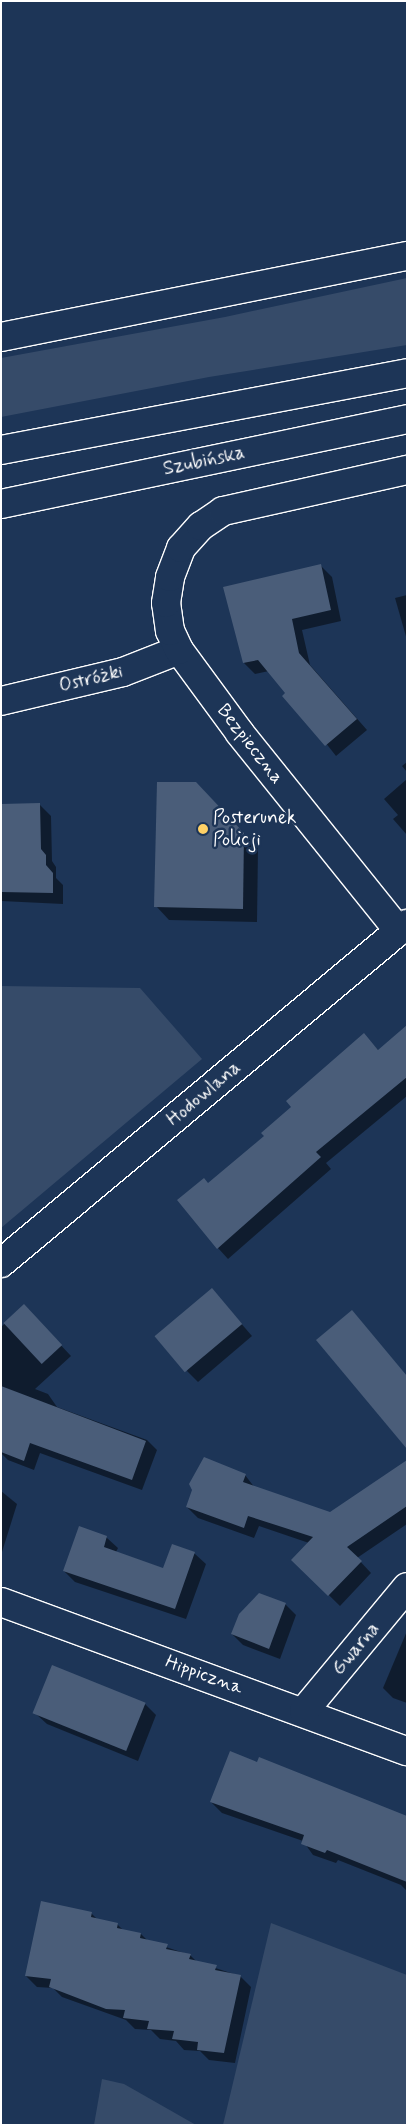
<!DOCTYPE html>
<html>
<head>
<meta charset="utf-8">
<style>
	body { margin:0 }
	#map { position:relative; width:408px; height:2126px; overflow:hidden; background:#1d3557; font-family:Mynerve,sans-serif }
	div>[style] { position:absolute }
	.green>* { inset:0; background:#364b69 }
	.shadow>* { inset:0; background:#0007 }
	.building>* { inset:0; background:#4a5d79; transform-origin:0 0 }
	.roads { filter:drop-shadow(1px 0 #fff) drop-shadow(-1px 0 #fff) drop-shadow(0 1px #fff) drop-shadow(0 -1px #fff) }
	.street>* { height:28px; margin:-14px; padding:0 14px; transform-origin:14px; border-radius:14px; background:#1d3557 }
	.secondary>* { height:28px; margin:-14px; padding:0 14px; transform-origin:14px; border-radius:14px; background:#1d3557 }
	.dots>* { width:14px; height:14px; translate:-50% -50%; box-sizing:border-box; border:2px solid #1d3557; border-radius:50% }
	span { translate:-50% -50%; white-space:nowrap; text-align:center; line-height:1.15; -webkit-text-stroke:5px #1d3557; paint-order:stroke }
	.street-label { font-size:19px; color:#fff }
	.poi-label { font-size:19px; color:#fff }
	.left { translate:0 -50%; text-align:left }
	.frame { position:absolute; inset:0; border:2px solid #fff; pointer-events:none }
</style>
</head>
<body>
<div id="map">
	<div class="green">
		<div style="clip-path:polygon(407px 278px,407px 345px,209px 377px,1px 417px,1px 358px,225px 317px)"></div>
		<div style="clip-path:polygon(1px 986px,140px 988px,202px 1059px,1px 1228px)"></div>
		<div style="clip-path:polygon(271px 1923px,407px 1975px,407px 2125px,223px 2125px)"></div>
		<div style="clip-path:polygon(102px 2079px,124px 2084px,196px 2125px,94px 2125px)"></div>
	</div>
	<div class="shadow">
		<div style="clip-path:polygon(321px 566px,332px 577px,341px 621px,302px 630px,310px 665px,367px 730px,336px 756px,269px 671px,255px 674px,244px 663px)"></div>
		<div style="clip-path:polygon(407px 595px,407px 640px,395px 598px)"></div>
		<div style="clip-path:polygon(407px 762px,407px 772px,402px 766px)"></div>
		<div style="clip-path:polygon(407px 779px,407px 835px,393px 819px,398px 815px,384px 799px)"></div>
		<div style="clip-path:polygon(210px 798px,258px 848px,257px 922px,169px 920px,156px 906px)"></div>
		<div style="clip-path:polygon(1px 805px,40px 805px,51px 816px,52px 861px,56px 867px,56px 878px,63px 885px,63px 904px,1px 901px)"></div>
		<div style="clip-path:polygon(407px 1027px,407px 1096px,326px 1163px,331px 1169px,228px 1259px,218px 1248px,209px 1184px,266px 1136px,364px 1035px,379px 1051px)"></div>
		<div style="clip-path:polygon(212px 1290px,252px 1336px,198px 1382px,187px 1371px)"></div>
		<div style="clip-path:polygon(24px 1306px,71px 1356px,35px 1389px,48px 1394px,57px 1407px,147px 1440px,157px 1450px,142px 1490px,40px 1453px,34px 1470px,8px 1460px,1px 1453px,1px 1327px)"></div>
		<div style="clip-path:polygon(245px 1475px,255px 1488px,330px 1513px,407px 1478px,407px 1524px,357px 1558px,371px 1573px,340px 1606px,293px 1560px,309px 1543px,259px 1526px,254px 1538px,198px 1518px,187px 1507px)"></div>
		<div style="clip-path:polygon(1px 1491px,17px 1504px,2px 1552px,1px 1552px)"></div>
		<div style="clip-path:polygon(79px 1528px,107px 1538px,118px 1548px,116px 1552px,164px 1569px,172px 1545px,195px 1554px,206px 1564px,186px 1619px,75px 1582px,64px 1571px)"></div>
		<div style="clip-path:polygon(285px 1604px,296px 1615px,280px 1659px,243px 1645px,232px 1634px)"></div>
		<div style="clip-path:polygon(407px 1631px,407px 1703px,393px 1698px,383px 1688px)"></div>
		<div style="clip-path:polygon(145px 1704px,156px 1715px,138px 1761px,47px 1724px,36px 1714px)"></div>
		<div style="clip-path:polygon(211px 1802px,407px 1819px,407px 1891px,401px 1885px,338px 1860px,336px 1863px,313px 1855px,303px 1841px,222px 1813px)"></div>
		<div style="clip-path:polygon(91px 1913px,98px 1920px,117px 1924px,124px 1931px,141px 1934px,148px 1941px,190px 1955px,197px 1962px,240px 1976px,251px 1987px,235px 2063px,209px 2060px,200px 2051px,184px 2050px,176px 2041px,160px 2039px,151px 2030px,135px 2029px,126px 2020px,62px 1997px,53px 1988px,37px 1987px,26px 1976px)"></div>
	</div>
	<div class="building">
		<div style="clip-path:polygon(321px 564px,331px 610px,292px 619px,299px 653px,357px 719px,325px 746px,282px 696px,285px 693px,258px 660px,243px 663px,223px 587px)"></div>
		<div style="clip-path:polygon(157px 782px,196px 782px,244px 833px,243px 909px,154px 907px)"></div>
		<div style="clip-path:polygon(40px 803px,41px 849px,46px 855px,46px 865px,53px 873px,53px 893px,1px 892px,1px 804px)"></div>
		<div style="clip-path:polygon(407px 1025px,407px 1077px,316px 1152px,321px 1157px,217px 1249px,177px 1200px,204px 1178px,208px 1183px,264px 1136px,261px 1133px,291px 1107px,286px 1101px,364px 1033px,378px 1050px)"></div>
		<div style="left:212px;top:1288px;width:47px;height:75px;rotate:50deg"></div>
		<div style="left:24px;top:1304px;width:56px;height:28px;rotate:47deg"></div>
		<div style="clip-path:polygon(352px 1310px,407px 1376px,407px 1449px,316px 1340px)"></div>
		<div style="clip-path:polygon(1px 1386px,146px 1441px,132px 1480px,30px 1443px,24px 1461px,1px 1452px)"></div>
		<div style="clip-path:polygon(204px 1457px,246px 1474px,243px 1482px,330px 1512px,407px 1460px,407px 1506px,347px 1547px,362px 1561px,328px 1596px,291px 1560px,313px 1537px,248px 1516px,244px 1528px,186px 1507px,192px 1490px,189px 1484px)"></div>
		<div style="clip-path:polygon(79px 1526px,107px 1536px,104px 1547px,163px 1568px,172px 1544px,195px 1552px,175px 1609px,63px 1571px)"></div>
		<div style="clip-path:polygon(259px 1593px,286px 1603px,269px 1649px,231px 1634px,239px 1614px)"></div>
		<div style="left:52px;top:1665px;width:101px;height:52px;rotate:22deg"></div>
		<div style="clip-path:polygon(230px 1751px,257px 1762px,259px 1757px,407px 1816px,407px 1882px,327px 1850px,325px 1853px,301px 1844px,304px 1835px,210px 1802px)"></div>
		<div style="clip-path:polygon(41px 1901px,92px 1912px,91px 1917px,118px 1923px,117px 1928px,141px 1933px,140px 1938px,168px 1944px,166px 1949px,191px 1954px,189px 1959px,217px 1965px,215px 1970px,241px 1975px,224px 2053px,197px 2050px,198px 2042px,172px 2039px,174px 2031px,147px 2029px,149px 2021px,123px 2018px,125px 2010px,106px 2009px,49px 1987px,51px 1979px,25px 1976px)"></div>
	</div>
	<div class="roads">
		<div class="street">
			<div style="left:1px;top:701px;width:125px;rotate:-13.4deg"></div>
			<div style="left:123px;top:672px;width:60px;rotate:-21.4deg"></div>
			<div style="left:399px;top:931px;width:254px;rotate:-128.8deg"></div>
			<div style="left:240px;top:733px;width:103px;rotate:-126.3deg"></div>
			<div style="left:179px;top:650px;width:21px;rotate:-115deg"></div>
			<div style="left:170px;top:631px;width:28px;rotate:-98deg"></div>
			<div style="left:166px;top:603px;width:26px;rotate:-81deg"></div>
			<div style="left:170px;top:577px;width:31px;rotate:-69deg"></div>
			<div style="left:181px;top:548px;width:30px;rotate:-48deg"></div>
			<div style="left:201px;top:526px;width:27px;rotate:-34deg"></div>
			<div style="left:223px;top:511px;width:189px;rotate:-12.6deg"></div>
			<div style="left:1px;top:1263px;width:529px;rotate:-39.86deg"></div>
			<div style="left:1px;top:1602px;width:432px;rotate:20.2deg"></div>
			<div style="left:304px;top:1711px;width:161px;rotate:-50.3deg"></div>
		</div>
		<div class="secondary">
			<div style="left:1px;top:337px;width:414px;rotate:-11.3deg"></div>
			<div style="left:1px;top:450px;width:413px;rotate:-10.7deg"></div>
			<div style="left:1px;top:504px;width:415px;rotate:-11.8deg"></div>
		</div>
	</div>
	<div class="dots">
		<div style="left:203px;top:829px;background:#ffd166"></div>
	</div>
	<div class="street-label">
		<span style="left:204px;top:461px;rotate:-12deg">Szubińska</span>
		<span style="left:91px;top:679px;rotate:-14deg">Ostróżki</span>
		<span style="left:250px;top:744px;rotate:52deg">Bezpieczna</span>
		<span style="left:204px;top:1094px;rotate:-40deg">Hodowlana</span>
		<span style="left:356px;top:1649px;rotate:-50deg">Gwarna</span>
		<span style="left:204px;top:1675px;rotate:20deg">Hippiczna</span>
	</div>
	<div class="poi-label">
		<span class="left" style="left:213px;top:829px">Posterunek<br>Policji</span>
	</div>
	<div class="frame"></div>
</div>
</body>
</html>
